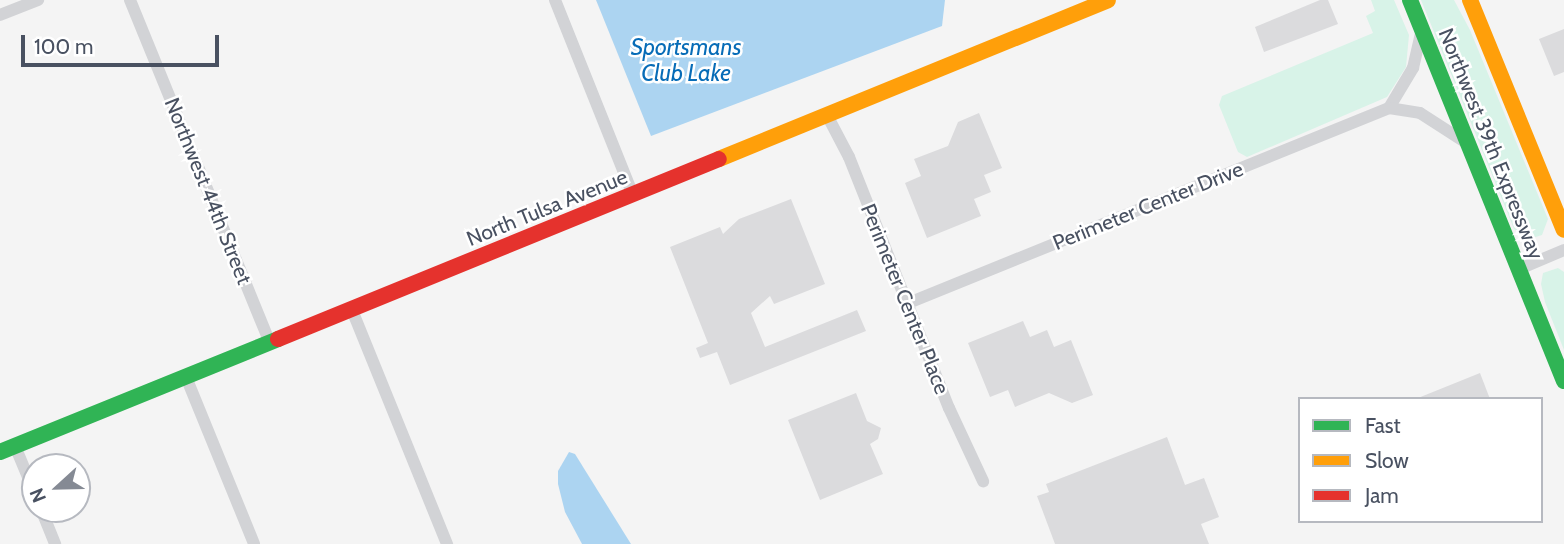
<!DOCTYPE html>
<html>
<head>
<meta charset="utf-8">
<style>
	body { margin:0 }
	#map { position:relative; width:1564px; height:544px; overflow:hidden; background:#f4f4f4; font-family:Cabin,sans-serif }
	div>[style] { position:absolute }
	.green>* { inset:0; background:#d8f3e8 }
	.water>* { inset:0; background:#acd4f1 }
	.building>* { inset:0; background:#dbdbdd }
	.street>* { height:12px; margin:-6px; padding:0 6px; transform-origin:6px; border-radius:6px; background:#d2d3d6 }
	.fast>* { height:16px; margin:-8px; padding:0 8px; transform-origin:8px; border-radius:8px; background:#30b455 }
	.slow>* { height:16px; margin:-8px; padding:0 8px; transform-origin:8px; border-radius:8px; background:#ff9f0a }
	.jam>* { height:16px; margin:-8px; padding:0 8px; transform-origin:8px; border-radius:8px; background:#e5322d }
	span { translate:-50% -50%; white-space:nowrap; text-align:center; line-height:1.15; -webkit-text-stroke:5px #fff; paint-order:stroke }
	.street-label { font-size:21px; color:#495161 }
	.water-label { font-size:23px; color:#076cb7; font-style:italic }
	.legend { position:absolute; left:1298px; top:397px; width:245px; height:126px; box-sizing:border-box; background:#fff; border:2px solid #b6b9c0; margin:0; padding:9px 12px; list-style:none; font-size:21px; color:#495161 }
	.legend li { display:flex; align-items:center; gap:14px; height:35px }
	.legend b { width:35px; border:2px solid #b6b9c0 }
	.north { position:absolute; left:21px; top:453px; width:70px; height:70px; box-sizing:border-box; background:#fff; border:2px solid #b6b9c0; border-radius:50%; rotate:248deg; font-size:19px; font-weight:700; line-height:28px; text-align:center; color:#495161 }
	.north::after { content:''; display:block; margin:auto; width:24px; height:32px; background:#858a94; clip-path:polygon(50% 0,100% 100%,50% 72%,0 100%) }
	.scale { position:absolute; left:21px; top:35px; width:198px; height:32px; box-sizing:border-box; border:4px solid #495161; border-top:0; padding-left:9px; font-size:21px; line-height:24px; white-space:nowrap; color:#495161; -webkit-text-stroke:5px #fff; paint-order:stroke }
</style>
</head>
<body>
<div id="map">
	<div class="green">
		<div style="clip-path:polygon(1371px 0,1394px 0,1409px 35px,1406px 67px,1387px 97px,1247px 157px,1238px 152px,1219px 105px,1222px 96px,1373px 33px,1366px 16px,1375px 11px)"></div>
		<div style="clip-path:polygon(1421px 0,1454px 0,1470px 30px,1548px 219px,1542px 235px,1529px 239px,1514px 229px)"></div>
		<div style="clip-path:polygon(1558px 268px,1564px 272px,1564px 350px,1545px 302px,1541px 284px,1543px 273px)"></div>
	</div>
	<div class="water">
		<div style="clip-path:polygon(596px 0,945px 0,942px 26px,651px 136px)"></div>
		<div style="clip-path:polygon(569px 452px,575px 454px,631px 544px,582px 544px,565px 512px,558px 484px,558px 471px)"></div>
	</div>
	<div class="building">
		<div style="clip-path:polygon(1320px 0,1328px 0,1338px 24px,1264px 52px,1255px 27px)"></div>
		<div style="clip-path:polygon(1564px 29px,1564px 72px,1554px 76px,1539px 39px)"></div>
		<div style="clip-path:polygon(979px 113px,1002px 168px,984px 175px,991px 192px,974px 199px,981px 216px,927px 238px,905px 183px,921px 176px,914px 159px,948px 146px,958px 122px)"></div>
		<div style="clip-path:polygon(791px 199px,825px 284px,774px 304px,770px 296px,751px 313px,765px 347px,857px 310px,866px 331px,730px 385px,717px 352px,700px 358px,696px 348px,708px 343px,670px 247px,720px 227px,723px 234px,739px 219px)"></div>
		<div style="clip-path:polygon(1023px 321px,1030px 337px,1047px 330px,1054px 347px,1071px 340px,1093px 395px,1072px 403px,1049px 393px,1015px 407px,1008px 390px,990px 397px,968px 343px)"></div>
		<div style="clip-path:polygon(1480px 373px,1490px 399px,1418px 399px,1418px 398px)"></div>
		<div style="clip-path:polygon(856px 393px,867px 421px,881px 428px,878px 439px,870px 444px,883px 474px,820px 500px,788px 420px)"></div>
		<div style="clip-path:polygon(1167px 437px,1185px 485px,1204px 478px,1219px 517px,1201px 524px,1209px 544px,1055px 544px,1037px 496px,1049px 492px,1046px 484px)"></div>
	</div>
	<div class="street">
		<div style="left:130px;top:0;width:370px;rotate:67.8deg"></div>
		<div style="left:555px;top:0;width:210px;rotate:68.2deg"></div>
		<div style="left:0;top:15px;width:41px;rotate:-21.5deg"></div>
		<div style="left:1389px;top:108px;width:47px;rotate:-59deg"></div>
		<div style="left:1413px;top:68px;width:37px;rotate:-77deg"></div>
		<div style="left:828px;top:117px;width:45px;rotate:62.3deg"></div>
		<div style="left:849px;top:157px;width:270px;rotate:68.3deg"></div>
		<div style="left:949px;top:408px;width:81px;rotate:65deg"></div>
		<div style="left:1519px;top:269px;width:49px;rotate:-22.9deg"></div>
		<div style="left:906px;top:304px;width:521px;rotate:-22.09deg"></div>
		<div style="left:1389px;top:108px;width:31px;rotate:9deg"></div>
		<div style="left:1420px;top:113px;width:54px;rotate:32.8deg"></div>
		<div style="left:352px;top:310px;width:253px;rotate:67.9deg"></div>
		<div style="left:186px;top:377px;width:180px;rotate:67.8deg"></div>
		<div style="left:15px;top:446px;width:52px;rotate:67.4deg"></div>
		<div style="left:41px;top:509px;width:38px;rotate:68deg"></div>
	</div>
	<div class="fast">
		<div style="left:1410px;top:0;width:411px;rotate:68deg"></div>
		<div style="left:0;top:452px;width:300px;rotate:-22.1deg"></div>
	</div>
	<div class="slow">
		<div style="left:1470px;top:0;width:248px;rotate:67.8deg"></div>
		<div style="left:719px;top:159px;width:420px;rotate:-22.2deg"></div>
	</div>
	<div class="jam">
		<div style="left:278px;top:339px;width:476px;rotate:-22.2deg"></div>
	</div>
	<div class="street-label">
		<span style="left:1491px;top:144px;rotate:68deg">Northwest 39th Expressway</span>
		<span style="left:208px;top:191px;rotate:68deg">Northwest 44th Street</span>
		<span style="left:1148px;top:206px;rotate:-22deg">Perimeter Center Drive</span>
		<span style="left:547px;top:208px;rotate:-22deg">North Tulsa Avenue</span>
		<span style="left:905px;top:299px;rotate:68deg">Perimeter Center Place</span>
	</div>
	<div class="water-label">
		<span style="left:686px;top:60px">Sportsmans<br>Club Lake</span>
	</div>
	<ul class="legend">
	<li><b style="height:9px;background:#30b455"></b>Fast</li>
	<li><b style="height:9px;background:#ff9f0a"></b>Slow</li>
	<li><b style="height:9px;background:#e5322d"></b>Jam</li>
	</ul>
	<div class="north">N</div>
	<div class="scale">100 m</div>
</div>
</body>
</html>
